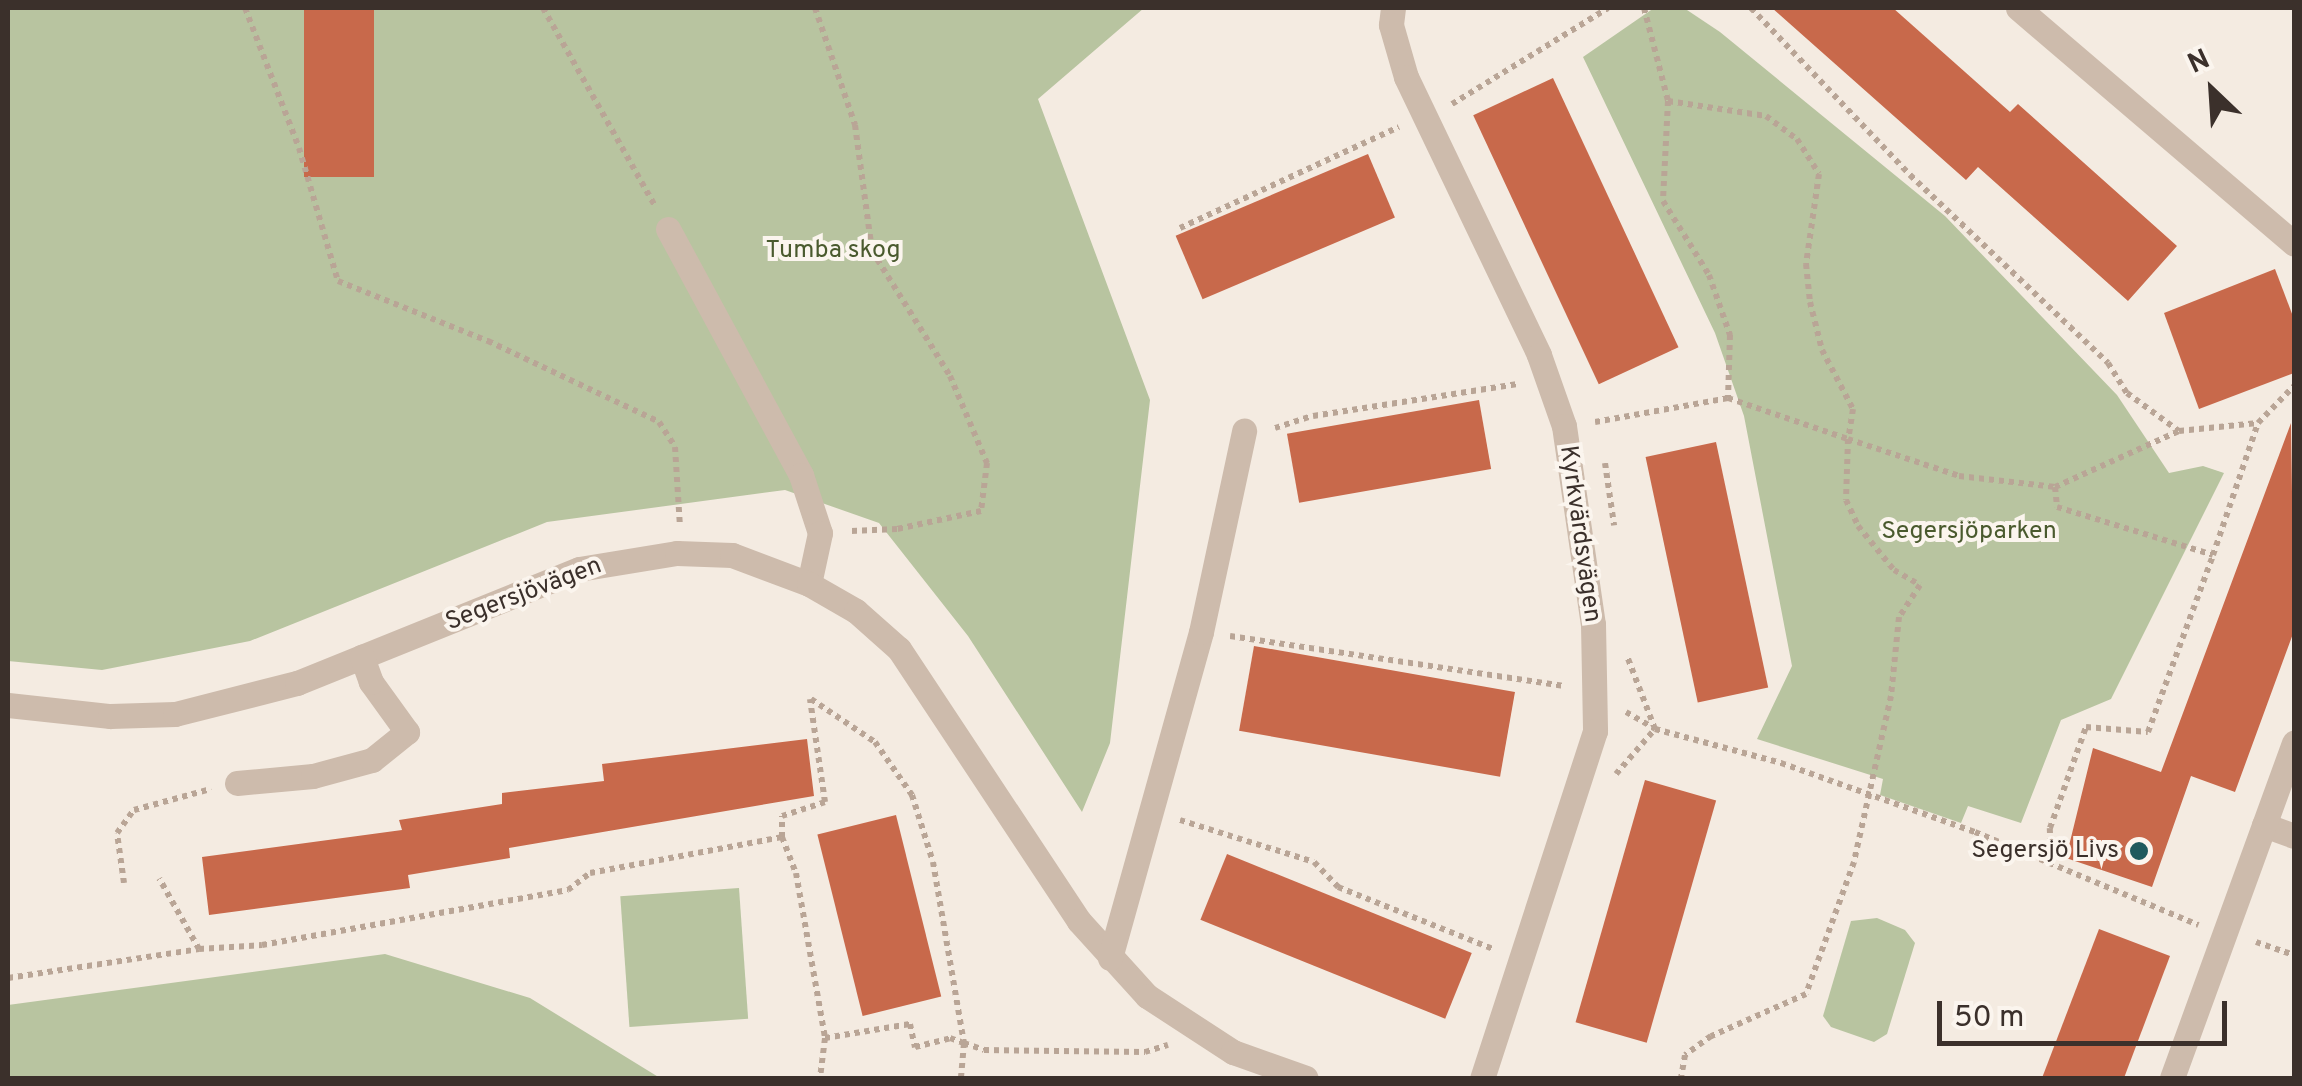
<!DOCTYPE html>
<html>
<head>
<meta charset="utf-8">
<style>
	body { margin:0 }
	#map { position:relative; width:2302px; height:1086px; overflow:hidden; background:#f4ebe1; font-family:Overpass,sans-serif }
	div>[style] { position:absolute }
	.green>* { inset:0; background:#b8c4a0; transform-origin:0 0 }
	.building>* { inset:0; background:#c8694b; transform-origin:0 0 }
	.path>* { height:6px; margin-top:-3px; transform-origin:0; background:repeating-linear-gradient(90deg,#b9a596 0 5px,transparent 0 10px) }
	.minor>* { height:25px; margin:-12.5px; padding:0 12.5px; transform-origin:12.5px; border-radius:12.5px; background:#cdbbac }
	.dots>* { width:28px; height:28px; translate:-50% -50%; box-sizing:border-box; border:5px solid #fbf5ee; border-radius:50% }
	span { translate:-50% -50%; white-space:nowrap; text-align:center; line-height:1.15; -webkit-text-stroke:8px #fbf5ee; paint-order:stroke }
	.park-label { font-size:25px; color:#4a5a2e }
	.street-label { font-size:25px; color:#3b302b }
	.poi-label { font-size:25px; color:#3b302b }
	.right { translate:-100% -50%; text-align:right }
	.frame { position:absolute; inset:0; border:10px solid #3b302b; pointer-events:none }
	.north { position:absolute; left:2162px; top:40px; width:100px; height:100px; -webkit-text-stroke:8px #fbf5ee; paint-order:stroke; rotate:335deg; font-size:28px; font-weight:700; line-height:40px; text-align:center; color:#3b302b }
	.north::after { content:''; display:block; margin:auto; width:35px; height:45px; background:#3b302b; clip-path:polygon(50% 0,100% 100%,50% 72%,0 100%) }
	.scale { position:absolute; left:1937px; top:1001px; width:290px; height:45px; box-sizing:border-box; border:5px solid #3b302b; border-top:0; padding-left:12px; font-size:30px; line-height:35px; white-space:nowrap; color:#3b302b; -webkit-text-stroke:8px #fbf5ee; paint-order:stroke }
</style>
</head>
<body>
<div id="map">
	<div class="green">
		<div style="clip-path:polygon(8px 8px,1144px 8px,1038px 99px,1150px 400px,1110px 743px,1082px 812px,968px 636px,879px 523px,785px 490px,547px 522px,250px 641px,102px 670px,8px 661px)"></div>
		<div style="clip-path:polygon(1654px 8px,1684px 8px,1720px 32px,1945px 216px,2117px 395px,2169px 473px,2203px 466px,2224px 473px,2111px 699px,2061px 720px,2021px 823px,1968px 806px,1961px 823px,1880px 795px,1883px 779px,1757px 739px,1792px 666px,1744px 416px,1715px 333px,1583px 57px)"></div>
		<div style="left:739px;top:888px;width:131px;height:119px;rotate:86deg"></div>
		<div style="clip-path:polygon(1877px 918px,1905px 930px,1915px 943px,1887px 1034px,1874px 1042px,1831px 1027px,1823px 1016px,1851px 921px)"></div>
		<div style="clip-path:polygon(385px 954px,530px 998px,660px 1078px,8px 1078px,8px 1005px)"></div>
	</div>
	<div class="building">
		<div style="left:304px;top:8px;width:70px;height:169px"></div>
		<div style="clip-path:polygon(1772px 8px,1893px 8px,2010px 112px,2018px 104px,2177px 246px,2128px 301px,1978px 167px,1966px 180px)"></div>
		<div style="left:1553px;top:78px;width:297px;height:88px;rotate:65deg"></div>
		<div style="left:1368px;top:154px;width:69px;height:209px;rotate:67deg"></div>
		<div style="clip-path:polygon(2275px 269px,2294px 319px,2294px 373px,2199px 409px,2164px 313px)"></div>
		<div style="left:1479px;top:400px;width:70px;height:195px;rotate:80deg"></div>
		<div style="clip-path:polygon(2291px 423px,2294px 631px,2235px 792px,2191px 776px,2152px 887px,2066px 858px,2093px 748px,2161px 772px)"></div>
		<div style="left:1716px;top:442px;width:251px;height:72px;rotate:78deg"></div>
		<div style="left:1254px;top:646px;width:265px;height:86px;rotate:10deg"></div>
		<div style="clip-path:polygon(807px 739px,814px 796px,509px 848px,510px 858px,408px 875px,410px 888px,209px 915px,202px 857px,402px 830px,399px 820px,502px 804px,502px 793px,604px 781px,602px 764px)"></div>
		<div style="left:1645px;top:780px;width:74px;height:252px;rotate:16deg"></div>
		<div style="left:896px;top:815px;width:187px;height:81px;rotate:76deg"></div>
		<div style="left:1227px;top:854px;width:264px;height:71px;rotate:22deg"></div>
		<div style="clip-path:polygon(2099px 929px,2170px 956px,2124px 1078px,2042px 1078px)"></div>
	</div>
	<div class="path">
		<div style="left:245px;top:8px;width:150px;rotate:68.9deg"></div>
		<div style="left:299px;top:148px;width:139px;rotate:73.7deg"></div>
		<div style="left:338px;top:281px;width:162px;rotate:21.8deg"></div>
		<div style="left:488px;top:341px;width:189px;rotate:25.3deg"></div>
		<div style="left:659px;top:422px;width:30px;rotate:57deg"></div>
		<div style="left:675px;top:447px;width:79px;rotate:86.4deg"></div>
		<div style="left:543px;top:8px;width:227px;rotate:60.5deg"></div>
		<div style="left:815px;top:8px;width:124px;rotate:71.1deg"></div>
		<div style="left:855px;top:125px;width:127px;rotate:82.3deg"></div>
		<div style="left:872px;top:251px;width:147px;rotate:58deg"></div>
		<div style="left:950px;top:376px;width:95px;rotate:67deg"></div>
		<div style="left:987px;top:463px;width:48px;rotate:97.1deg"></div>
		<div style="left:981px;top:511px;width:86px;rotate:167.9deg"></div>
		<div style="left:897px;top:529px;width:46px;rotate:177.5deg"></div>
		<div style="left:1644px;top:8px;width:96px;rotate:75.5deg"></div>
		<div style="left:1668px;top:101px;width:99px;rotate:8.7deg"></div>
		<div style="left:1766px;top:116px;width:39px;rotate:37deg"></div>
		<div style="left:1797px;top:139px;width:41px;rotate:57.8deg"></div>
		<div style="left:1819px;top:174px;width:91px;rotate:98.2deg"></div>
		<div style="left:1806px;top:264px;width:38px;rotate:84deg"></div>
		<div style="left:1810px;top:302px;width:49px;rotate:76deg"></div>
		<div style="left:1822px;top:350px;width:67px;rotate:62.3deg"></div>
		<div style="left:1853px;top:409px;width:30px;rotate:99deg"></div>
		<div style="left:1848px;top:439px;width:117px;rotate:18.4deg"></div>
		<div style="left:1959px;top:476px;width:97px;rotate:6.5deg"></div>
		<div style="left:2055px;top:487px;width:20px;rotate:84deg"></div>
		<div style="left:2057px;top:507px;width:163px;rotate:17.1deg"></div>
		<div style="left:2213px;top:555px;width:139px;rotate:-71.2deg"></div>
		<div style="left:1751px;top:8px;width:231px;rotate:46.4deg"></div>
		<div style="left:1910px;top:175px;width:273px;rotate:43.5deg"></div>
		<div style="left:2108px;top:363px;width:36px;rotate:58deg"></div>
		<div style="left:2127px;top:393px;width:64px;rotate:36.2deg"></div>
		<div style="left:2179px;top:431px;width:79px;rotate:-5.8deg"></div>
		<div style="left:2258px;top:423px;width:52px;rotate:-45.8deg"></div>
		<div style="left:1668px;top:101px;width:100px;rotate:92.9deg"></div>
		<div style="left:1663px;top:201px;width:87px;rotate:58.1deg"></div>
		<div style="left:1709px;top:275px;width:64px;rotate:70.7deg"></div>
		<div style="left:1730px;top:335px;width:63px;rotate:91.8deg"></div>
		<div style="left:1452px;top:104px;width:183px;rotate:-31.6deg"></div>
		<div style="left:1180px;top:228px;width:241px;rotate:-24.8deg"></div>
		<div style="left:1595px;top:422px;width:135px;rotate:-10.2deg"></div>
		<div style="left:1728px;top:398px;width:127px;rotate:18.9deg"></div>
		<div style="left:1848px;top:439px;width:61px;rotate:91.9deg"></div>
		<div style="left:1846px;top:500px;width:29px;rotate:65deg"></div>
		<div style="left:1858px;top:526px;width:57px;rotate:50.7deg"></div>
		<div style="left:1894px;top:570px;width:30px;rotate:30deg"></div>
		<div style="left:1920px;top:585px;width:38px;rotate:123deg"></div>
		<div style="left:1899px;top:617px;width:79px;rotate:95.8deg"></div>
		<div style="left:1891px;top:696px;width:170px;rotate:102.6deg"></div>
		<div style="left:1854px;top:862px;width:140px;rotate:110deg"></div>
		<div style="left:1806px;top:994px;width:104px;rotate:156.1deg"></div>
		<div style="left:1711px;top:1036px;width:32px;rotate:144deg"></div>
		<div style="left:1685px;top:1055px;width:23px;rotate:100deg"></div>
		<div style="left:1275px;top:428px;width:40px;rotate:-18deg"></div>
		<div style="left:1313px;top:416px;width:207px;rotate:-8.9deg"></div>
		<div style="left:1605px;top:463px;width:63px;rotate:81.7deg"></div>
		<div style="left:2055px;top:487px;width:136px;rotate:-24.3deg"></div>
		<div style="left:1230px;top:636px;width:338px;rotate:8.5deg"></div>
		<div style="left:811px;top:699px;width:77px;rotate:33.9deg"></div>
		<div style="left:875px;top:742px;width:65px;rotate:55.1deg"></div>
		<div style="left:912px;top:795px;width:70px;rotate:72.6deg"></div>
		<div style="left:933px;top:862px;width:184px;rotate:80.3deg"></div>
		<div style="left:964px;top:1043px;width:21px;rotate:19deg"></div>
		<div style="left:984px;top:1050px;width:161px;rotate:0.7deg"></div>
		<div style="left:1145px;top:1052px;width:24px;rotate:-17deg"></div>
		<div style="left:1626px;top:712px;width:34px;rotate:30deg"></div>
		<div style="left:1655px;top:729px;width:131px;rotate:15.1deg"></div>
		<div style="left:1781px;top:763px;width:206px;rotate:19.6deg"></div>
		<div style="left:1975px;top:832px;width:242px;rotate:22.6deg"></div>
		<div style="left:1616px;top:774px;width:60px;rotate:-49.1deg"></div>
		<div style="left:1655px;top:729px;width:78px;rotate:-111deg"></div>
		<div style="left:1180px;top:820px;width:140px;rotate:17.4deg"></div>
		<div style="left:1314px;top:862px;width:35px;rotate:46deg"></div>
		<div style="left:1338px;top:887px;width:167px;rotate:21.8deg"></div>
		<div style="left:782px;top:837px;width:39px;rotate:69deg"></div>
		<div style="left:796px;top:873px;width:168px;rotate:80deg"></div>
		<div style="left:825px;top:1038px;width:40px;rotate:97.1deg"></div>
		<div style="left:2051px;top:863px;width:35px;rotate:-92deg"></div>
		<div style="left:2050px;top:828px;width:107px;rotate:-70.4deg"></div>
		<div style="left:2086px;top:727px;width:62px;rotate:4.6deg"></div>
		<div style="left:2148px;top:732px;width:189px;rotate:-69.8deg"></div>
		<div style="left:124px;top:883px;width:50px;rotate:-98deg"></div>
		<div style="left:117px;top:833px;width:29px;rotate:-54deg"></div>
		<div style="left:134px;top:810px;width:80px;rotate:-15.3deg"></div>
		<div style="left:2256px;top:942px;width:40px;rotate:18.9deg"></div>
		<div style="left:199px;top:949px;width:63px;rotate:-3.6deg"></div>
		<div style="left:262px;top:945px;width:311px;rotate:-10.2deg"></div>
		<div style="left:568px;top:890px;width:28px;rotate:-38deg"></div>
		<div style="left:590px;top:873px;width:195px;rotate:-10.6deg"></div>
		<div style="left:782px;top:837px;width:21px;rotate:-90deg"></div>
		<div style="left:782px;top:816px;width:45px;rotate:-18deg"></div>
		<div style="left:825px;top:802px;width:104px;rotate:-98.3deg"></div>
		<div style="left:8px;top:978px;width:193px;rotate:-8.6deg"></div>
		<div style="left:199px;top:949px;width:81px;rotate:-119.4deg"></div>
		<div style="left:825px;top:1038px;width:86px;rotate:-9.4deg"></div>
		<div style="left:910px;top:1024px;width:24px;rotate:78deg"></div>
		<div style="left:915px;top:1047px;width:36px;rotate:-14deg"></div>
		<div style="left:950px;top:1038px;width:15px;rotate:20deg"></div>
		<div style="left:964px;top:1043px;width:35px;rotate:95deg"></div>
	</div>
	<div class="minor">
		<div style="left:1393px;top:8px;width:17px;rotate:97deg"></div>
		<div style="left:1391px;top:25px;width:54px;rotate:73.9deg"></div>
		<div style="left:1406px;top:77px;width:308px;rotate:64.4deg"></div>
		<div style="left:1539px;top:355px;width:75px;rotate:70.6deg"></div>
		<div style="left:1564px;top:426px;width:200px;rotate:81.7deg"></div>
		<div style="left:1593px;top:624px;width:107px;rotate:88.9deg"></div>
		<div style="left:1595px;top:731px;width:365px;rotate:108deg"></div>
		<div style="left:2018px;top:8px;width:363px;rotate:40.5deg"></div>
		<div style="left:668px;top:229px;width:280px;rotate:61.6deg"></div>
		<div style="left:801px;top:475px;width:61px;rotate:71.9deg"></div>
		<div style="left:820px;top:533px;width:52px;rotate:102.2deg"></div>
		<div style="left:8px;top:705px;width:103px;rotate:6.2deg"></div>
		<div style="left:110px;top:716px;width:65px;rotate:-1.8deg"></div>
		<div style="left:175px;top:714px;width:126px;rotate:-14.3deg"></div>
		<div style="left:297px;top:683px;width:304px;rotate:-22deg"></div>
		<div style="left:579px;top:569px;width:99px;rotate:-9.3deg"></div>
		<div style="left:677px;top:553px;width:55px;rotate:2.1deg"></div>
		<div style="left:732px;top:555px;width:82px;rotate:20.6deg"></div>
		<div style="left:809px;top:584px;width:54px;rotate:29.9deg"></div>
		<div style="left:856px;top:611px;width:57px;rotate:41.5deg"></div>
		<div style="left:899px;top:649px;width:326px;rotate:56.5deg"></div>
		<div style="left:1079px;top:921px;width:101px;rotate:47.8deg"></div>
		<div style="left:1147px;top:996px;width:103px;rotate:33.1deg"></div>
		<div style="left:1233px;top:1052px;width:77px;rotate:19.6deg"></div>
		<div style="left:237px;top:783px;width:76px;rotate:-5.3deg"></div>
		<div style="left:313px;top:776px;width:61px;rotate:-15.2deg"></div>
		<div style="left:372px;top:760px;width:45px;rotate:-38.7deg"></div>
		<div style="left:407px;top:732px;width:62px;rotate:-125.8deg"></div>
		<div style="left:371px;top:682px;width:27px;rotate:-110deg"></div>
		<div style="left:2264px;top:825px;width:32px;rotate:20deg"></div>
		<div style="left:1110px;top:958px;width:338px;rotate:-74.4deg"></div>
		<div style="left:1201px;top:632px;width:206px;rotate:-77.9deg"></div>
		<div style="left:2172px;top:1078px;width:357px;rotate:-70deg"></div>
	</div>
	<div class="dots">
		<div style="left:2139px;top:851px;background:#1f5a5e"></div>
	</div>
	<div class="park-label">
		<span style="left:833px;top:251px">Tumba skog</span>
		<span style="left:1969px;top:532px">Segersjöparken</span>
	</div>
	<div class="street-label">
		<span style="left:1579px;top:534px;rotate:82deg">Kyrkvärdsvägen</span>
		<span style="left:524px;top:595px;rotate:-21deg">Segersjövägen</span>
	</div>
	<div class="poi-label">
		<span class="right" style="left:2119px;top:851px">Segersjö Livs</span>
	</div>
	<div class="frame"></div>
	<div class="north">N</div>
	<div class="scale">50 m</div>
</div>
</body>
</html>
